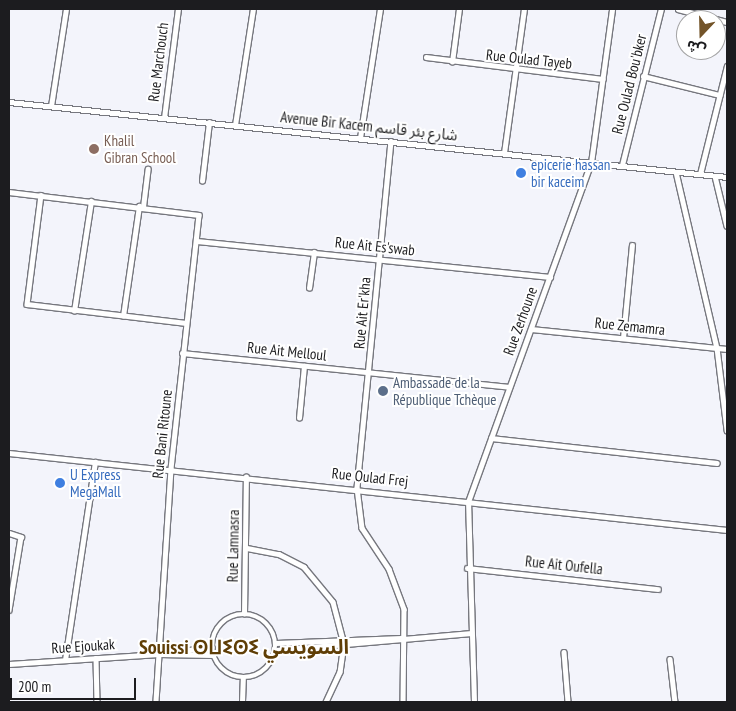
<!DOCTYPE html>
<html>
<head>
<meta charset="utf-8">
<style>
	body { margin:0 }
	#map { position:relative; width:736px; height:711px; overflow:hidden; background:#f3f4fb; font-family:"PT Sans Narrow","Noto Sans Arabic","Noto Sans Tifinagh",sans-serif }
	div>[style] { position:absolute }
	.roads { filter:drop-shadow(1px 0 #76777e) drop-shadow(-1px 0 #76777e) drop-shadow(0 1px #76777e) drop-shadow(0 -1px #76777e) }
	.minor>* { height:4.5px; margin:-2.25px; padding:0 2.25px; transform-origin:2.25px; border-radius:2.25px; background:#fff }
	.minor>.ring { margin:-2.25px; padding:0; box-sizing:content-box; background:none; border:4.5px solid #fff; border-radius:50% }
	.dots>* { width:14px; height:14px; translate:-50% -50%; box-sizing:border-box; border:2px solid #fff; border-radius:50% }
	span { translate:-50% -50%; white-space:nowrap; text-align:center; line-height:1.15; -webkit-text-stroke:4px #fff; paint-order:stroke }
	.street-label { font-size:15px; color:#1c1c1f }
	.education-label { font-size:15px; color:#785e54 }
	.left { translate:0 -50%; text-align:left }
	.shop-label { font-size:15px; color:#366cbe }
	.service-label { font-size:15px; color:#4e5e75 }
	.district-label { font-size:20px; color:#5f3e06; font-weight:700 }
	.frame { position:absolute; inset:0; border:10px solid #1c1c1f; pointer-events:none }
	.north { position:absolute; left:676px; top:10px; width:50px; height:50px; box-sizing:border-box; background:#fff; border:1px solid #a4a4a5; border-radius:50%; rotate:201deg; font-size:14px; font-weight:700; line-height:20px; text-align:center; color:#1c1c1f }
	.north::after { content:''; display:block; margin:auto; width:18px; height:22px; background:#735429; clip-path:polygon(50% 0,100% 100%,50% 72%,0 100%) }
	.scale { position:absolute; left:10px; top:678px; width:126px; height:22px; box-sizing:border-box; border:2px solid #1c1c1f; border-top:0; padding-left:6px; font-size:15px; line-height:18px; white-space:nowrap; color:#1c1c1f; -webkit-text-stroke:4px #fff; paint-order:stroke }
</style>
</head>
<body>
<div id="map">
	<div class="roads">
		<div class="minor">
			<div style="left:678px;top:9px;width:51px;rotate:14.9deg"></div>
			<div style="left:426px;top:57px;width:178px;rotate:7.1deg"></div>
			<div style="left:452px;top:62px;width:53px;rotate:-82.5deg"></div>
			<div style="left:643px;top:76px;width:79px;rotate:13.9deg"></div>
			<div style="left:9px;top:102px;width:722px;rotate:5.96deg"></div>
			<div style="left:51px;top:106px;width:98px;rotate:-81.2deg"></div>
			<div style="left:164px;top:118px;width:110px;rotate:-82.7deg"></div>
			<div style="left:235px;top:125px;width:117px;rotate:-81.2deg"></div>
			<div style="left:360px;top:138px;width:131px;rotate:-81.2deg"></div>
			<div style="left:391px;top:141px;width:349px;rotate:95.6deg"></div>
			<div style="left:357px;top:488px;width:40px;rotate:82.9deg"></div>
			<div style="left:362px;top:528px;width:49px;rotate:56.6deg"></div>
			<div style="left:389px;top:569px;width:43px;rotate:69.4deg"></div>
			<div style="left:404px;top:609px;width:93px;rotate:90.6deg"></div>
			<div style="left:504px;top:153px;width:145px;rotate:-82.1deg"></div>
			<div style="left:622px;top:165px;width:161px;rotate:-76deg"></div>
			<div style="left:676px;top:172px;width:181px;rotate:76.9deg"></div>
			<div style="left:717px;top:348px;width:83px;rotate:83deg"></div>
			<div style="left:700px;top:174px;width:111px;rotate:-76deg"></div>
			<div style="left:715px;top:176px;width:51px;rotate:76.5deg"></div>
			<div style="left:202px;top:181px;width:59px;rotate:-83.2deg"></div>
			<div style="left:9px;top:192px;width:191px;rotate:6.9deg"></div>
			<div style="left:199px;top:215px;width:256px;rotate:96.3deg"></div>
			<div style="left:171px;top:469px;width:233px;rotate:93.7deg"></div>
			<div style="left:41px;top:195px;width:110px;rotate:97.3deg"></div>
			<div style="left:27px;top:304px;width:160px;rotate:6.8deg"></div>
			<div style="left:143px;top:207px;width:38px;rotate:-83deg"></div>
			<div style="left:197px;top:241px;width:355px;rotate:5.8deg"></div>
			<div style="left:309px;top:288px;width:36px;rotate:-82deg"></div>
			<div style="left:74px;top:311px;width:111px;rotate:-81.2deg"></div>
			<div style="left:123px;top:316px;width:111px;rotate:-81.7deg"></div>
			<div style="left:531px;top:329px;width:197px;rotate:5.8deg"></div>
			<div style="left:623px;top:338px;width:93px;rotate:-84.5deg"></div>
			<div style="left:182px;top:353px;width:329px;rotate:5.9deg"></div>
			<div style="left:299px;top:418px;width:52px;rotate:-84.5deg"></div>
			<div style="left:491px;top:438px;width:227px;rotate:6.3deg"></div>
			<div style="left:9px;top:453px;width:722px;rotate:6.12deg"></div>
			<div style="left:9px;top:533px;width:13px;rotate:18deg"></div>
			<div style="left:21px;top:537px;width:74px;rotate:99.3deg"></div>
			<div style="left:247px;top:548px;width:33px;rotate:11deg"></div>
			<div style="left:279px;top:554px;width:28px;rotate:27deg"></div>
			<div style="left:304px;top:567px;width:45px;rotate:50.4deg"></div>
			<div style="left:333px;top:602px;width:43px;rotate:75.3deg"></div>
			<div style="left:344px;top:644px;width:28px;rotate:98deg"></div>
			<div style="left:340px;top:672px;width:33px;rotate:115deg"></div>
			<div style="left:467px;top:568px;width:192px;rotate:6.3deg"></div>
			<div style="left:244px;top:614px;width:137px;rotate:-89.2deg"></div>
			<div class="ring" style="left:212px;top:614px;width:59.5px;height:59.5px"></div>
			<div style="left:276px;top:643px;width:125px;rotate:-2.3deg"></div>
			<div style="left:277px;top:650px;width:195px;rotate:-5deg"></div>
			<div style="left:564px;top:652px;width:50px;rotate:85.4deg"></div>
			<div style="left:159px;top:654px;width:53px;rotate:-7.5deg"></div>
			<div style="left:96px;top:658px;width:44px;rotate:88.7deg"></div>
			<div style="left:670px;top:659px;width:43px;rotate:83.4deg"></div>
			<div style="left:65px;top:660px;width:200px;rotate:-81.4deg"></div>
			<div style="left:9px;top:664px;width:150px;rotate:-3.8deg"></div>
			<div style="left:159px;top:654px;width:54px;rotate:1.1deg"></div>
			<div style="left:242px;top:702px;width:23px;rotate:-88deg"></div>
			<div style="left:474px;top:702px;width:200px;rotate:-91.7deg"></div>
			<div style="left:468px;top:502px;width:361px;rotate:-70.1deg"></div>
			<div style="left:591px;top:163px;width:155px;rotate:-82.2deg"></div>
		</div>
	</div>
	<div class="dots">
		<div style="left:94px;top:149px;background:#8d6e63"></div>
		<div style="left:521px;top:173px;background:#3f7fe0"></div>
		<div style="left:383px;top:391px;background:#5c6f8a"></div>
		<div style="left:60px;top:483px;background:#3f7fe0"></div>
	</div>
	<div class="street-label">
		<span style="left:529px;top:59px;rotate:6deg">Rue Oulad Tayeb</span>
		<span style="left:158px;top:62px;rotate:-83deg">Rue Marchouch</span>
		<span style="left:629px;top:84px;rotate:-76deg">Rue Oulad Bou'bker</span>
		<span style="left:369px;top:126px;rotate:6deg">Avenue Bir Kacem شارع بئر قاسم</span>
		<span style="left:375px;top:246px;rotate:6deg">Rue Ait Es'swab</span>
		<span style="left:362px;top:313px;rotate:-85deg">Rue Ait Er'kha</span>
		<span style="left:520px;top:321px;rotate:-70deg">Rue Zerhoune</span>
		<span style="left:630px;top:326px;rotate:6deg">Rue Zemamra</span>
		<span style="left:287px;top:351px;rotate:6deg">Rue Ait Melloul</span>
		<span style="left:162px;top:434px;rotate:-84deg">Rue Bani Ritoune</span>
		<span style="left:370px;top:477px;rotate:6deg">Rue Oulad Frej</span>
		<span style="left:233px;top:546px;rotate:-89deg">Rue Lamnasra</span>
		<span style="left:564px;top:565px;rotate:6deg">Rue Ait Oufella</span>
		<span style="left:83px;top:646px;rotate:-4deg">Rue Ejoukak</span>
	</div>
	<div class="education-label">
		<span class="left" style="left:104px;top:149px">Khalil<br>Gibran School</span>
	</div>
	<div class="shop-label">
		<span class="left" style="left:531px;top:173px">epicerie hassan<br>bir kaceim</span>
		<span class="left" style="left:70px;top:483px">U Express<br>MegaMall</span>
	</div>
	<div class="service-label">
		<span class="left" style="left:393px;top:391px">Ambassade de la<br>République Tchèque</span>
	</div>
	<div class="district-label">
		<span style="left:244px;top:647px">Souissi ⵙⵡⵉⵙⵉ السويسي</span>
	</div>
	<div class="frame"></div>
	<div class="north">ش</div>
	<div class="scale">200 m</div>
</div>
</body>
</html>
